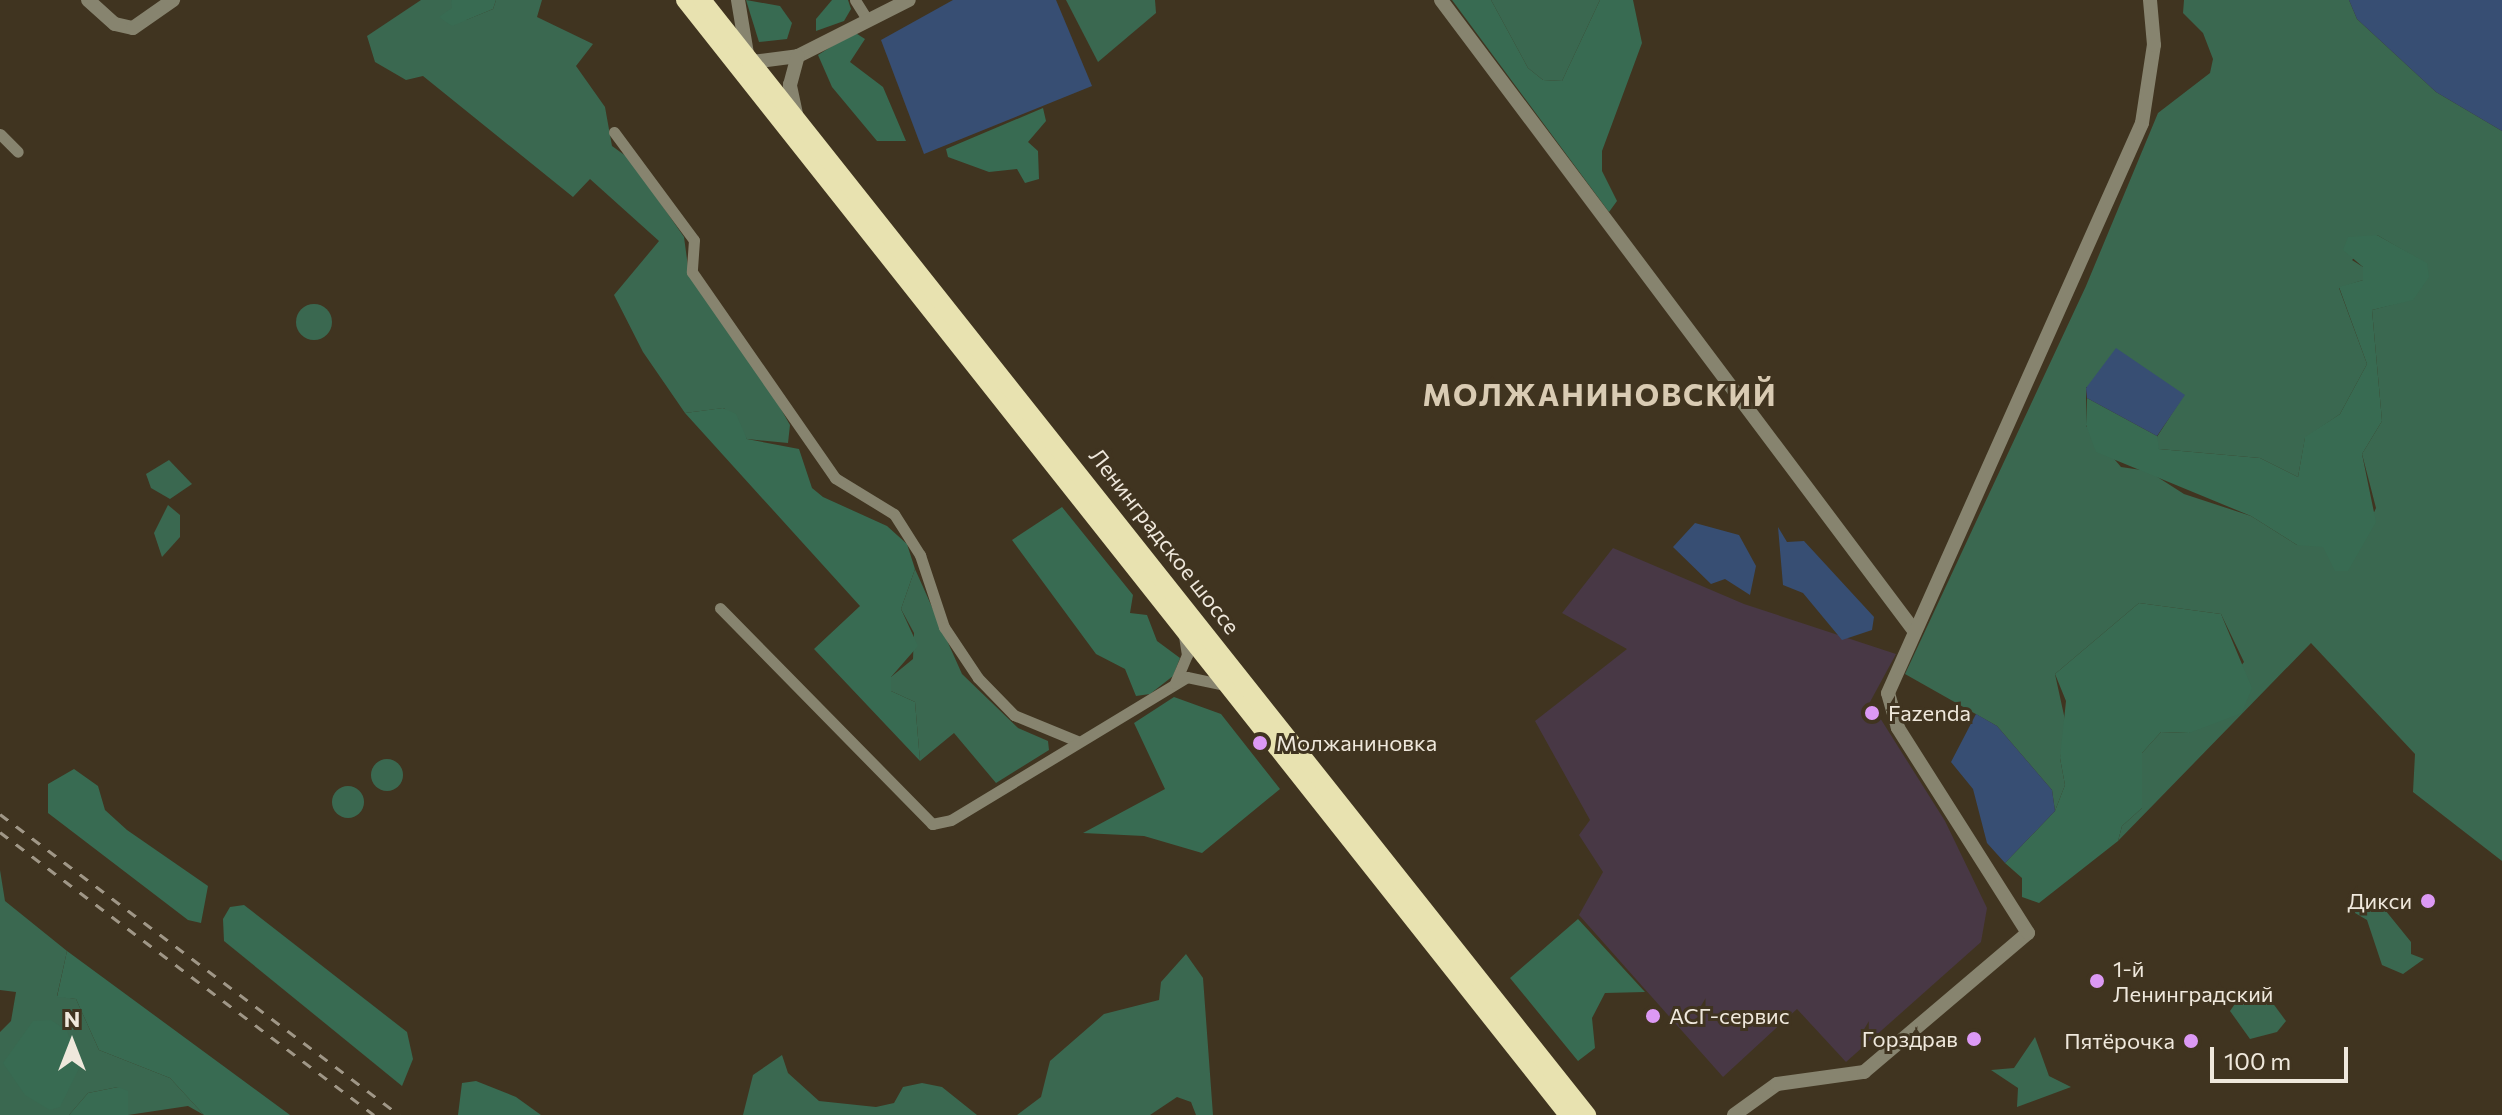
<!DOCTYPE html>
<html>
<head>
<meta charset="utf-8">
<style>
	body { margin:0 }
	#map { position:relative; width:2502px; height:1115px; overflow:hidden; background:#403420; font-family:Commissioner,sans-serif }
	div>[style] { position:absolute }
	.industrial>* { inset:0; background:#483845 }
	.green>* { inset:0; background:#3a6850 }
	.round { border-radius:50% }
	.forest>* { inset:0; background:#386b52 }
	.water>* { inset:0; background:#374e73 }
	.minor>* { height:11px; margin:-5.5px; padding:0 5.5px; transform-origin:5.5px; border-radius:5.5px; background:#87846f }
	.tertiary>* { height:14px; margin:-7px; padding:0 7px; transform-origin:7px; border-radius:7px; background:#87846f }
	.trunk>* { height:18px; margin:-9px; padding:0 9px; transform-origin:9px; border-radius:9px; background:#e8e2b0 }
	.rail>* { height:3px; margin-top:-1.5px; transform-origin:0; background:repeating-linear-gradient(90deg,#a09787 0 10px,transparent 0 20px) }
	.dots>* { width:22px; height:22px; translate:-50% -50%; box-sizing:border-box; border:4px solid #403420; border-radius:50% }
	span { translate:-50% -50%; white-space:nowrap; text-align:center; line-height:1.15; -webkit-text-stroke:6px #403420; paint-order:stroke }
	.street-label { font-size:22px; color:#efe8dc }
	.poi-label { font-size:22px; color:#efe8dc }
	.left { translate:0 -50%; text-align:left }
	.right { translate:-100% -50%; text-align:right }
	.district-label { font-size:30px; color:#d9cbb3; font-weight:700; letter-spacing:2px }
	.north { position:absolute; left:32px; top:1003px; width:80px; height:80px; -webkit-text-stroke:6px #403420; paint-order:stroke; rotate:0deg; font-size:22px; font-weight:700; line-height:32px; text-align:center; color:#efe8dc }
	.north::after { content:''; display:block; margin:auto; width:28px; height:36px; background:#efe8dc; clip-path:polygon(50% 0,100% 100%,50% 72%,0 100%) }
	.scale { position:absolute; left:2210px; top:1047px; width:138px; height:36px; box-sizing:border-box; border:4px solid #efe8dc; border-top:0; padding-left:10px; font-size:24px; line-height:28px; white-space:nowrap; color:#efe8dc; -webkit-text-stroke:6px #403420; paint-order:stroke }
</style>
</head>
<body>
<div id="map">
	<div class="industrial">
		<div style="clip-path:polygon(1613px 548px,1744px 604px,1896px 654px,1870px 702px,1945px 821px,1987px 908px,1981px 942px,1846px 1062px,1797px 1009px,1723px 1077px,1579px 915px,1603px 872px,1579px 835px,1590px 820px,1535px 721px,1627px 649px,1562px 613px)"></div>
	</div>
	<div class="green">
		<div style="clip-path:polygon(421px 0,451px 0,466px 20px,493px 9px,496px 0,542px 0,537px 17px,593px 44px,576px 66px,605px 107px,612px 146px,630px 159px,684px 237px,689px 274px,760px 372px,790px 425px,788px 443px,747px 439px,724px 408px,685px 413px,643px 352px,614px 295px,659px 241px,590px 179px,573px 197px,423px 76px,406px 80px,375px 62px,367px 36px)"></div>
		<div style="clip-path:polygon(1066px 0,1155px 0,1156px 13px,1098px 62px)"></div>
		<div style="clip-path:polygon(1491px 0,1600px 0,1562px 81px,1543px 80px,1528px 68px)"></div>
		<div style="clip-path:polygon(evenodd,2184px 0,2349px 0,2357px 19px,2436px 92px,2502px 131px,2502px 861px,2413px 792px,2415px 754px,2311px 643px,2118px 841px,2122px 826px,2142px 808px,2142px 753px,2161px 732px,2189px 733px,2244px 662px,2221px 614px,2139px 603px,2055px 674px,2067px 729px,2060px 758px,2065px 785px,2055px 811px,2052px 790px,1997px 726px,1905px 674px,2086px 286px,2158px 113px,2210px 73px,2213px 59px,2203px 33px,2183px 13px,2184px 0,2377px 235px,2427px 264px,2413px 299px,2372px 310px,2382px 421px,2362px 454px,2376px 508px,2359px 545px,2297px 545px,2251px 516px,2184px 494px,2148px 471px,2121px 467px,2086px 426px,2086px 387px,2184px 395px,2153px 443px,2159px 449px,2260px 458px,2298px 477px,2305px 438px,2340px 414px,2367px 364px,2339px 288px,2363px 280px,2363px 267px,2352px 260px,2377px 235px)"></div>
		<div class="round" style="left:296px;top:304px;width:36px;height:36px"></div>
		<div style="clip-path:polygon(169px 460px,192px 484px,170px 499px,151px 488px,146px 474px)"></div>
		<div style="clip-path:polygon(168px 505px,180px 515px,180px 537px,162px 557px,154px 533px)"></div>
		<div style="clip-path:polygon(915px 569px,962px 674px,1018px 728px,1048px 741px,1049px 750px,996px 783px,954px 733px,920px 761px,915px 702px,891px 691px,891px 677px,913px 659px,914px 633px,901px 609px)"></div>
		<div class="round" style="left:371px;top:759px;width:32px;height:32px"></div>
		<div class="round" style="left:332px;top:786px;width:32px;height:32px"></div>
		<div style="clip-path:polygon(0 870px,5px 901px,67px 951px,57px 996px,76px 999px,99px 1050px,170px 1078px,204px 1115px,188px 1106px,128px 1115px,118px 1087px,88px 1093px,69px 1115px,0 1115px,0 1032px,11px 1021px,16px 992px,0 990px)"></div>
		<div style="clip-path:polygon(2358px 898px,2377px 900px,2411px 942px,2411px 954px,2424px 959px,2403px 974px,2382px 965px,2367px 920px,2355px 913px)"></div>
		<div style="clip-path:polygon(1186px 954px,1203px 978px,1213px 1115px,1196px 1115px,1191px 1102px,1177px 1097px,1150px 1115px,1017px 1115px,1041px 1097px,1050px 1061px,1104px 1014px,1159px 1000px,1161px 982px)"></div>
		<div style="clip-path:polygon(2263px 990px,2286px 1021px,2277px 1032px,2250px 1039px,2230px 1011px,2241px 995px)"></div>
		<div style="clip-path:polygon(2035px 1037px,2049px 1076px,2071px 1087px,2017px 1107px,2018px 1088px,1991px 1070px,2014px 1068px)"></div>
		<div style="clip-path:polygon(782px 1055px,788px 1073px,819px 1101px,876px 1107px,894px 1103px,903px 1087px,922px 1083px,942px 1087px,977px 1115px,743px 1115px,753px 1075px)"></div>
	</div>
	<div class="forest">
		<div style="clip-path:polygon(451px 0,496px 0,493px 9px,452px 26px,439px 17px,452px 8px)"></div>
		<div style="clip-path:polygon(746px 0,780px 6px,792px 23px,787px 39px,759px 42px)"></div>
		<div style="clip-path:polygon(832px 0,848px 0,851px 9px,844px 21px,816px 31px,816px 19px)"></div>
		<div style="clip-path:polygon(1452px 0,1491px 0,1528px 68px,1543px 80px,1562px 81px,1600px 0,1633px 0,1642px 43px,1602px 151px,1602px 171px,1617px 201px,1609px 212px)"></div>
		<div style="clip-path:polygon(854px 32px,865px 39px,850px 62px,883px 87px,906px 141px,877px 141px,832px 87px,818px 55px)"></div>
		<div style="clip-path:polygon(1043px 108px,1046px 121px,1028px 142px,1038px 151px,1039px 179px,1025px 183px,1017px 169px,989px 172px,948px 157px,946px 149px)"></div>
		<div style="clip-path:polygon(2377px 235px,2427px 263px,2429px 277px,2413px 300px,2372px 310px,2382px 421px,2362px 454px,2376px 522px,2348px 571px,2335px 571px,2323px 547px,2297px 545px,2251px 516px,2096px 452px,2086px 425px,2087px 398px,2157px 436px,2159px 449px,2260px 458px,2298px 477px,2305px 437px,2340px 414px,2367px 364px,2339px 287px,2363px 280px,2363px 267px,2343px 250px,2348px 237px)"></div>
		<div style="clip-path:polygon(723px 408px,736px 414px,747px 439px,799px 449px,812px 488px,823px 497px,887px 526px,907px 544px,915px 569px,901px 609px,918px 646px,891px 677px,891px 691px,915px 702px,920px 761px,814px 649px,860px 606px,685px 413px)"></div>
		<div style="clip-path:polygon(1062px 507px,1133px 595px,1130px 613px,1147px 615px,1157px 641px,1180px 658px,1173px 676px,1150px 694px,1136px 696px,1125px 669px,1096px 654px,1012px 540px)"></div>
		<div style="clip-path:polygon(2139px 603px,2221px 614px,2252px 688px,2242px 713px,2189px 733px,2161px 732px,2142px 753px,2142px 808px,2122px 826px,2118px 841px,2039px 903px,2022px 897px,2022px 878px,2005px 863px,2055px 811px,2065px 785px,2060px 758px,2066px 701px,2055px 674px)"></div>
		<div style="clip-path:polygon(1174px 697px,1221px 714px,1280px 789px,1202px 853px,1144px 836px,1083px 833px,1165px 789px,1134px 723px)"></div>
		<div style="clip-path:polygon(74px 769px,98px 786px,105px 810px,127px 830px,208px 886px,201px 923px,188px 920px,48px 813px,48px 784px)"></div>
		<div style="clip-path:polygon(244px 905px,407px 1032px,413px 1059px,402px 1086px,224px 941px,223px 919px,230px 907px)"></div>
		<div style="clip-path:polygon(1578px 919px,1645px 992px,1605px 993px,1592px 1018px,1595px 1048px,1578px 1061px,1510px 978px)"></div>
		<div style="clip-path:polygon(67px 951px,290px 1115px,204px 1115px,170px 1078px,99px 1050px,76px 999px,57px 997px)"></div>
		<div style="clip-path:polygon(51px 1020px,67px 1031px,80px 1066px,60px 1107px,50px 1110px,25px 1095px,3px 1063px,33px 1021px)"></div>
		<div style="clip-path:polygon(476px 1081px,516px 1097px,541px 1115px,458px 1115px,462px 1083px)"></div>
		<div style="clip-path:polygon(118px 1087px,128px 1091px,128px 1115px,69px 1115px,88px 1093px)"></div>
	</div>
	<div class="water">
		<div style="clip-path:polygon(953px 0,1056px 0,1092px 86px,924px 154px,881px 40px)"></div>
		<div style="clip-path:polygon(2349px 0,2502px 0,2502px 131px,2436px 92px,2357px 19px)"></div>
		<div style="clip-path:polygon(2116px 348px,2185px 395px,2157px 436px,2087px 398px,2086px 388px)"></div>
		<div style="clip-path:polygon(1695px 523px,1739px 535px,1756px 566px,1750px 595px,1725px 579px,1711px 584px,1673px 547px)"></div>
		<div style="clip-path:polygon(1778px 527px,1787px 542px,1804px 541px,1874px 617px,1872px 630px,1842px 640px,1803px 593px,1783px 585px)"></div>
		<div style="clip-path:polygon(1976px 714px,1997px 726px,2052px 790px,2055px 811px,2005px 863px,1987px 843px,1973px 789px,1951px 762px)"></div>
	</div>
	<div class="minor">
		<div style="left:855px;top:0;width:22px;rotate:58deg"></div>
		<div style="left:614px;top:132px;width:134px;rotate:53.5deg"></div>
		<div style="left:694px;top:240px;width:32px;rotate:94deg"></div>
		<div style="left:692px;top:272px;width:251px;rotate:55.2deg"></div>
		<div style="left:835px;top:478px;width:69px;rotate:31.4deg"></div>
		<div style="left:894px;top:514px;width:49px;rotate:57.6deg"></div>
		<div style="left:920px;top:555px;width:76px;rotate:71.6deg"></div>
		<div style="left:944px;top:627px;width:61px;rotate:56.3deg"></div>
		<div style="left:978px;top:678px;width:52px;rotate:45.8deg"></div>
		<div style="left:1014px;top:715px;width:68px;rotate:22.4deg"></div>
		<div style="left:0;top:134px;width:25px;rotate:45deg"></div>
		<div style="left:720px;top:608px;width:303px;rotate:45.5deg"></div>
		<div style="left:932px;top:824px;width:19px;rotate:-12deg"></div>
		<div style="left:951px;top:820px;width:276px;rotate:-31.2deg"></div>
		<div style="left:1187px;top:677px;width:38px;rotate:12deg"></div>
		<div style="left:1175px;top:683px;width:30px;rotate:-67deg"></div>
		<div style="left:1187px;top:655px;width:19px;rotate:-99deg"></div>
	</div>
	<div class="tertiary">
		<div style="left:88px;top:0;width:36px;rotate:42deg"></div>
		<div style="left:115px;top:24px;width:18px;rotate:13deg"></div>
		<div style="left:133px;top:28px;width:49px;rotate:-35deg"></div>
		<div style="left:738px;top:0;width:55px;rotate:80.5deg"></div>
		<div style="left:1441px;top:0;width:786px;rotate:53.12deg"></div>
		<div style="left:752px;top:62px;width:46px;rotate:-7.4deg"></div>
		<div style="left:798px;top:56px;width:124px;rotate:-26.8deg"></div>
		<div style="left:796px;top:114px;width:30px;rotate:-102deg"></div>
		<div style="left:790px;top:85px;width:30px;rotate:-75deg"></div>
		<div style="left:1734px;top:1115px;width:53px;rotate:-35.8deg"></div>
		<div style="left:1777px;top:1084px;width:88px;rotate:-7.9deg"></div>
		<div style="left:1864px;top:1072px;width:215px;rotate:-40.3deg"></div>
		<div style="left:2028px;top:933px;width:243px;rotate:-122.4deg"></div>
		<div style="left:1898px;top:728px;width:36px;rotate:-106deg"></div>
		<div style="left:1888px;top:693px;width:624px;rotate:-65.98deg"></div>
		<div style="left:2142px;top:123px;width:79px;rotate:-81.3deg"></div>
		<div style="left:2154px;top:45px;width:45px;rotate:-95.1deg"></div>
	</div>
	<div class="trunk">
		<div style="left:685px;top:0;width:1422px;rotate:51.62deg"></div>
		<div style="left:702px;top:0;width:1424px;rotate:51.56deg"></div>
	</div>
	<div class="rail">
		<div style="left:0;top:814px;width:500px;rotate:37deg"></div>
		<div style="left:0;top:832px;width:469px;rotate:37.1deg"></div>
	</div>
	<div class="dots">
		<div style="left:1872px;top:713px;background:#dc99f4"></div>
		<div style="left:1260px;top:743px;background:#dc99f4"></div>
		<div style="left:2428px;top:901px;background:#dc99f4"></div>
		<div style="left:2097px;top:981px;background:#dc99f4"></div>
		<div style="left:1653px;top:1016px;background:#dc99f4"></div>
		<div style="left:1974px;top:1039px;background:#dc99f4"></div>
		<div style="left:2191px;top:1041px;background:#dc99f4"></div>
	</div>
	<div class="street-label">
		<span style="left:1165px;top:541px;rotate:52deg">Ленинградское шоссе</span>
	</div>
	<div class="poi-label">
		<span class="left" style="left:1888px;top:713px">Fazenda</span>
		<span class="left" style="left:1276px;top:743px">Молжаниновка</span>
		<span class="right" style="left:2412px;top:901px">Дикси</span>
		<span class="left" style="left:2113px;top:981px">1-й<br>Ленинградский</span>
		<span class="left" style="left:1669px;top:1016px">АСГ-сервис</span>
		<span class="right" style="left:1958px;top:1039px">Горздрав</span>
		<span class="right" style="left:2175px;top:1041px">Пятёрочка</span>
	</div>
	<div class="district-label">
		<span style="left:1600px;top:394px">МОЛЖАНИНОВСКИЙ</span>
	</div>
	<div class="north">N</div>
	<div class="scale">100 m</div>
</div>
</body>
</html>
